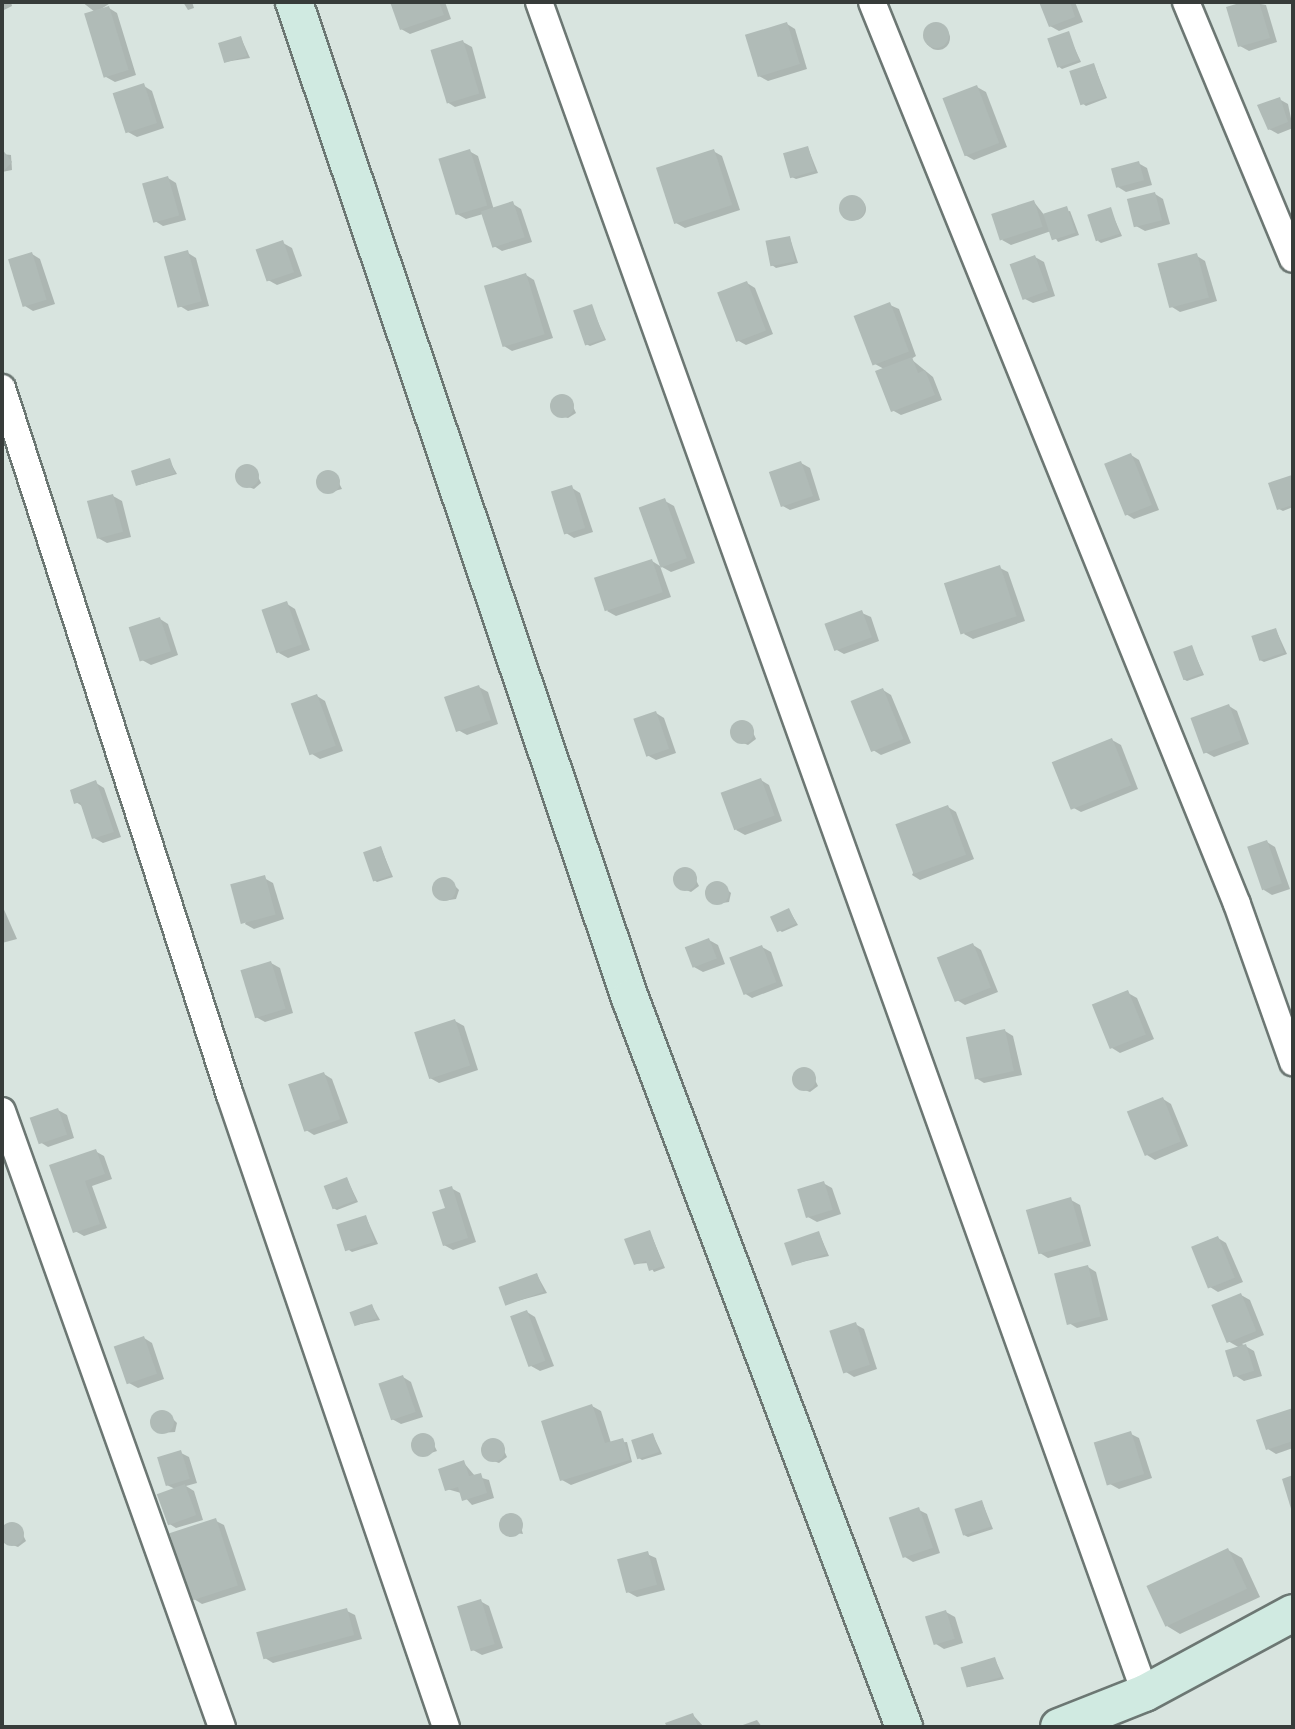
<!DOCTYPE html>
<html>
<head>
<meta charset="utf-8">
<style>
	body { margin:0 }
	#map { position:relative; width:1295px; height:1729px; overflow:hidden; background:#d8e4df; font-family:"Source Sans 3",sans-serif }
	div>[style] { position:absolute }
	.shadow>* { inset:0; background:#0003 }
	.round { border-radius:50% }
	.building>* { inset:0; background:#b0bbb7; transform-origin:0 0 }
	.roads { filter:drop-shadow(2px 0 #6c7773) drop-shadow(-2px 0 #6c7773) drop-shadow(0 2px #6c7773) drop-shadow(0 -2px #6c7773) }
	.street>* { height:26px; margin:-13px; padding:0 13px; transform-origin:13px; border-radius:13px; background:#fff }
	.secondary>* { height:36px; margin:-18px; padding:0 18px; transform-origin:18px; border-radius:18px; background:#d0eae1 }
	span { translate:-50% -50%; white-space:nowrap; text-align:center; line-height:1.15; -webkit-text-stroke:6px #fff; paint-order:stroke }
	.frame { position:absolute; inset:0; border:4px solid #373c3a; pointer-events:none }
</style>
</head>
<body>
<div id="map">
	<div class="shadow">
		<div style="clip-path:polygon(2px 2px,11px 2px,12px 6px,2px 11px)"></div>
		<div style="clip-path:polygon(82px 2px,112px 2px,98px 11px,109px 8px,117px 13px,136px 75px,115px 82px,106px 77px,95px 12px)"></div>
		<div style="clip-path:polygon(183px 2px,192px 2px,194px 8px,188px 10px)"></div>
		<div style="clip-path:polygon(392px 2px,445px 2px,451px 19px,410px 34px,401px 29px)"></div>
		<div style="clip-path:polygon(1041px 2px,1075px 2px,1083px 22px,1059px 31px,1050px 26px)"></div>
		<div style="clip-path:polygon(1250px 2px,1266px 5px,1277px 42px,1249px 51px,1240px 46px)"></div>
		<div style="clip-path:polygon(787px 24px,795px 29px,807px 69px,768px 81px,759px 76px)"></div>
		<div class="round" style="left:926px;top:26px;width:24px;height:24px"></div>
		<div style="clip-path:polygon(1068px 34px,1081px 62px,1062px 69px,1058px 66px)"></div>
		<div style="clip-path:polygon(241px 38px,250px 58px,225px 62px)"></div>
		<div style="clip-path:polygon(463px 42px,472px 47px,486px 98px,455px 107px,447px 102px)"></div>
		<div style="clip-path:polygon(1094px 65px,1107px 98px,1086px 106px,1082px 103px)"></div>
		<div style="clip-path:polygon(144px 86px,152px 91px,164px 128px,137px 137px,128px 132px)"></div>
		<div style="clip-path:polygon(977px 87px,986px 92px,1007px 147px,974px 160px,965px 155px)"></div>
		<div style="clip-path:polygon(1279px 99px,1288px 104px,1293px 128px,1278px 134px,1269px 129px)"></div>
		<div style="clip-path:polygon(808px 148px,818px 173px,796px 179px,792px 177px)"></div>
		<div style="clip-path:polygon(469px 151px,478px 156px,494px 210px,513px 204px,521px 209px,532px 242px,502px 251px,494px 246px,483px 214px,466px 219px,457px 214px)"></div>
		<div style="clip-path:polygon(713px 151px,722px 156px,740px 210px,685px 228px,676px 223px)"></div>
		<div style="clip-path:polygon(2px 154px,11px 155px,12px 170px,2px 172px)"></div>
		<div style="clip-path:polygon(1138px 163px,1147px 168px,1152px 185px,1126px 192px,1118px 187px)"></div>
		<div style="clip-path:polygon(168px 178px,176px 183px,186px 220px,163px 226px,155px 221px)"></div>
		<div style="clip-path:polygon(1155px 194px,1163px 199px,1170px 224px,1145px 231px,1136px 226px)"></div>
		<div class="round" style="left:844px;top:198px;width:22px;height:22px"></div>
		<div style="clip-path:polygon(1034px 202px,1045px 216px,1070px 211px,1079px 235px,1058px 242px,1051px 231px,1011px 245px,1002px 240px)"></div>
		<div style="clip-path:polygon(1110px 209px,1122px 236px,1101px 243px,1098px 241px)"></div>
		<div style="clip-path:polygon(790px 238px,798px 263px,776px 268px,772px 265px)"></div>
		<div style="clip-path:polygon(283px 243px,292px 248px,302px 276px,277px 285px,268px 280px)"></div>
		<div style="clip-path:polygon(188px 253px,196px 258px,209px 306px,188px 311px,180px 306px)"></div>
		<div style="clip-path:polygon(32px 254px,40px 259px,55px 304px,33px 311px,25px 306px)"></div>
		<div style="clip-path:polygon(1197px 256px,1205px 261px,1217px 301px,1180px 312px,1172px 307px)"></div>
		<div style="clip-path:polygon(1035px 257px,1044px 262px,1055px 296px,1033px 303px,1025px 299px)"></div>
		<div style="clip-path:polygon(526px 275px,534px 280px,553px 338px,512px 351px,504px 346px)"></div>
		<div style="clip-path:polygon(747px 283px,755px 288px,773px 334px,746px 345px,737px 340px)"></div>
		<div style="clip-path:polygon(890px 305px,899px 309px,916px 356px,911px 359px,933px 377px,942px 400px,901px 415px,892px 410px,884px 369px,875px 364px)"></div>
		<div style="clip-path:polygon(591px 306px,606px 340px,590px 346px,586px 344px)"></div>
		<div style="clip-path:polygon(569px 398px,576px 413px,568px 418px,557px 415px,554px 400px)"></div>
		<div style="clip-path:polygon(1131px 455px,1139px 460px,1159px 510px,1134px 519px,1126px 514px)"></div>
		<div style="clip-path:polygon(169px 460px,177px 474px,138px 485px)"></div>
		<div style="clip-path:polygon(801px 463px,810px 468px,820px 500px,790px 510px,781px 505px)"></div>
		<div style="clip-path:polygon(254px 468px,261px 483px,254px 489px,243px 485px,240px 471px)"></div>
		<div style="clip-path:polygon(335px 475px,342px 489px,327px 493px,321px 477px)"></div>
		<div style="clip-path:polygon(1292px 477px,1293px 507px,1283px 511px,1279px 509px)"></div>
		<div style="clip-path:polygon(572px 488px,580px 493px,593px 532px,574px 538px,566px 533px)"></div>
		<div style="clip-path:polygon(113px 496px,122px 501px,131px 537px,107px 543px,98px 538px)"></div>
		<div style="clip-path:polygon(665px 501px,674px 506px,695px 563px,671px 572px,662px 567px)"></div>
		<div style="clip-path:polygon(652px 561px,660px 566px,671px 597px,616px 616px,607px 611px)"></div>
		<div style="clip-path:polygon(1000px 568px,1008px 572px,1025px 621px,973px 639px,964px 634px)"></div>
		<div style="clip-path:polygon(287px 604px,295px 609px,310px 650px,288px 658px,279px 653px)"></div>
		<div style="clip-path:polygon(862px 613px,871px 617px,879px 641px,844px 654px,835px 649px)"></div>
		<div style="clip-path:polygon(160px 619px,168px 624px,178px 655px,151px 665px,142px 660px)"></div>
		<div style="clip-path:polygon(1276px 630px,1287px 654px,1264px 662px,1260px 660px)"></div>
		<div style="clip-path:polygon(1192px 648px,1204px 675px,1187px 681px,1183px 679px)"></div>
		<div style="clip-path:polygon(479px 687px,488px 692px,498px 724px,467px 735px,458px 730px)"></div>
		<div style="clip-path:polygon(883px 690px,891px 695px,911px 743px,881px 755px,873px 750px)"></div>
		<div style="clip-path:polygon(317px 696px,325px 701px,343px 751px,320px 759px,312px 754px)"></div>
		<div style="clip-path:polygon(1229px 706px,1237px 711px,1249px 744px,1214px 757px,1205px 752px)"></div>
		<div style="clip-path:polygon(656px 713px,664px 718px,676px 753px,656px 760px,647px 755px)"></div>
		<div style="clip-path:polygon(749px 724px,756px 739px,748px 745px,738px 741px,735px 727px)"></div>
		<div style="clip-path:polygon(1112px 740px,1121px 745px,1138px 789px,1081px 812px,1072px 807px)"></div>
		<div style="clip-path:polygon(761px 780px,769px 785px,782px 821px,745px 835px,736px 830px)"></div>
		<div style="clip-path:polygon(96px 783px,104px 788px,121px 837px,103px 843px,94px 838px,82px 806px,76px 802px)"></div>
		<div style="clip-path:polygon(948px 807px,956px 812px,974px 859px,920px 880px,912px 875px)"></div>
		<div style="clip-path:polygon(1267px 842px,1275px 847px,1290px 889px,1272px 895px,1264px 890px)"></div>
		<div style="clip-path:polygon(381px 848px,393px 877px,377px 882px,374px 880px)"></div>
		<div style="clip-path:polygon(692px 872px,699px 886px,691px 892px,681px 888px,677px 874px)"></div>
		<div style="clip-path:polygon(264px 878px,273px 883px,284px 919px,254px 929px,245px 924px)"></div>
		<div style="clip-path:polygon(451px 882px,459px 890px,456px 899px,443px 901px,436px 884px)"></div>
		<div style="clip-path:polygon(723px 886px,731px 893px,729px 902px,716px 904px,709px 888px)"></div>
		<div style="clip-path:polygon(2px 905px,17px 939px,2px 943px)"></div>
		<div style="clip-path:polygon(789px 910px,798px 925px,782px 932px,779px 930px)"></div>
		<div style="clip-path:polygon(709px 940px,718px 945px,725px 964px,703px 972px,694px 967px)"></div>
		<div style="clip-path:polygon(973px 945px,981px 950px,998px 992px,965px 1005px,957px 1000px)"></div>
		<div style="clip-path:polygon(762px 947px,771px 952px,783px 986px,752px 998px,744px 993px)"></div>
		<div style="clip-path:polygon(271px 963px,280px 968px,293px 1013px,265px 1022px,256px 1017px)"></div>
		<div style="clip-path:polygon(1128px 993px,1137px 998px,1154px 1039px,1120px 1053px,1112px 1048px)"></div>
		<div style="clip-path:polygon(455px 1021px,464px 1026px,478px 1070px,439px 1083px,430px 1078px)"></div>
		<div style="clip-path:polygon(1005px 1031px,1013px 1036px,1022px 1075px,984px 1083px,976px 1078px)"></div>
		<div style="clip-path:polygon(811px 1072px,818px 1086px,810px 1092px,799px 1088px,796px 1074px)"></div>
		<div style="clip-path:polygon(324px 1074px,332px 1079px,348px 1123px,314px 1135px,306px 1130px)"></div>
		<div style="clip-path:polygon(1163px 1099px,1171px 1104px,1188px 1146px,1155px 1160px,1147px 1155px)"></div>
		<div style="clip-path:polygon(58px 1110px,67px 1115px,74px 1138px,48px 1147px,40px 1142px)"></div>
		<div style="clip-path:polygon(95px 1151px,104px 1156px,112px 1179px,92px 1186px,107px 1228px,84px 1236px,75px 1231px,52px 1166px)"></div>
		<div style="clip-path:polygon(347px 1179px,358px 1202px,337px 1210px,333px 1208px)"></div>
		<div style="clip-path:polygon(823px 1183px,832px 1188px,841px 1214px,817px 1222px,808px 1217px)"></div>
		<div style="clip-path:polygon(451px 1188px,460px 1193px,476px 1242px,453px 1250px,444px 1245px)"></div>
		<div style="clip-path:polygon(1071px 1200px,1080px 1205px,1091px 1246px,1048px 1258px,1040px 1253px)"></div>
		<div style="clip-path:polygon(366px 1217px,378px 1244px,352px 1252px,349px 1250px)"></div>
		<div style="clip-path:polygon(650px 1232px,665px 1268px,654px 1272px,648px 1263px,635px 1264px)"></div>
		<div style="clip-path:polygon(819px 1233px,829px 1256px,793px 1264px)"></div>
		<div style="clip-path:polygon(1218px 1238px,1226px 1243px,1243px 1282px,1218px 1292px,1210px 1287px)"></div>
		<div style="clip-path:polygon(1088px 1267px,1096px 1272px,1108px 1320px,1077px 1328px,1069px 1323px)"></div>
		<div style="clip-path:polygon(537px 1275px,547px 1293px,506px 1304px)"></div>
		<div style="clip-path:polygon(1241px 1295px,1250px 1300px,1264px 1335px,1242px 1344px,1254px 1351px,1262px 1376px,1244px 1381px,1236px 1376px,1240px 1348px,1228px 1341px)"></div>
		<div style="clip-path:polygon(372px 1306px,380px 1320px,356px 1325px)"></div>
		<div style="clip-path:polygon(527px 1312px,535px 1317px,554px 1366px,540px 1371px,531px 1366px)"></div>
		<div style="clip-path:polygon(855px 1324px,864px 1329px,877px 1369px,854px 1377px,846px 1372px)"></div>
		<div style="clip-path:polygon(144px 1338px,152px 1343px,164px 1379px,138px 1388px,129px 1383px)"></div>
		<div style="clip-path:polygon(403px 1377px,411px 1382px,423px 1417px,401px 1424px,392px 1419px)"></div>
		<div style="clip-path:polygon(592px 1406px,601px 1411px,611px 1443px,627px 1442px,632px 1462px,571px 1485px,562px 1480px)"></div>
		<div style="clip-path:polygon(1293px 1411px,1293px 1448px,1276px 1454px,1268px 1449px)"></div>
		<div style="clip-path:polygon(169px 1415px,177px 1423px,175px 1432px,161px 1433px,155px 1417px)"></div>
		<div style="clip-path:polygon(1131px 1434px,1139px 1438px,1152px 1478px,1119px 1489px,1110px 1484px)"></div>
		<div style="clip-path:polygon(653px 1435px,662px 1454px,642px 1460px,639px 1458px)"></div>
		<div style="clip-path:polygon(430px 1437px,437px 1451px,422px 1456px,416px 1439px)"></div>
		<div style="clip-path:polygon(500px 1442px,507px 1457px,499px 1463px,488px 1459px,485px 1445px)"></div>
		<div style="clip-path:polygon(181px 1453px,189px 1457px,197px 1483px,186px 1486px,194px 1491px,203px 1520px,176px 1528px,168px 1523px,175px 1489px,167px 1485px)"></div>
		<div style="clip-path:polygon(464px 1463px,475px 1476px,489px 1480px,494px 1498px,472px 1505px,461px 1493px,447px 1489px)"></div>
		<div style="clip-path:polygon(982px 1502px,993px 1529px,968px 1537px,964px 1535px)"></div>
		<div style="clip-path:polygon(919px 1510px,927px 1514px,940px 1553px,913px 1562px,905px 1557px)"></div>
		<div style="clip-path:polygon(518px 1517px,523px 1534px,504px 1531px,503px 1519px)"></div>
		<div style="clip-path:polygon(216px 1521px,224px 1525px,246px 1590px,202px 1604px,194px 1599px)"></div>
		<div style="clip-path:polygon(19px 1527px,26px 1541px,18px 1547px,7px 1543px,4px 1529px)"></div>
		<div style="clip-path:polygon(1228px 1550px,1242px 1558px,1260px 1597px,1180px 1634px,1167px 1626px)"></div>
		<div style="clip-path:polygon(647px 1554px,656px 1558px,665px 1590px,637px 1597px,628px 1592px)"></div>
		<div style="clip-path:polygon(480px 1601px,489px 1606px,503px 1648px,482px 1655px,473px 1650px)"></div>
		<div style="clip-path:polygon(347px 1611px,355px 1615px,362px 1639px,273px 1663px,265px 1658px)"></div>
		<div style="clip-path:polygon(946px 1612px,955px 1617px,963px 1643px,944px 1649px,936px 1644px)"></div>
		<div style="clip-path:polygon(995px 1659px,1004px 1679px,968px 1687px)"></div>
		<div style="clip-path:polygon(693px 1715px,704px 1727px,669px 1727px)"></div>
		<div style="clip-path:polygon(757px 1720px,762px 1727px,740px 1727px,740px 1726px)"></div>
	</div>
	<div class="building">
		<div style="clip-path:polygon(390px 2px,439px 2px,444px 15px,400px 30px)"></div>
		<div style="clip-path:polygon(1039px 2px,1070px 2px,1075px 17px,1049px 27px)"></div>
		<div style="clip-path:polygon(1243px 2px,1259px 2px,1270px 38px,1238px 47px,1226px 7px)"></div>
		<div style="left:109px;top:6px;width:67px;height:26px;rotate:73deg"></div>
		<div class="round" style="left:923px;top:22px;width:26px;height:26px"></div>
		<div style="left:787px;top:22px;width:44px;height:44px;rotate:73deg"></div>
		<div style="left:1069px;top:31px;width:31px;height:23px;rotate:71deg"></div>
		<div style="left:241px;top:36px;width:21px;height:24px;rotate:73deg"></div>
		<div style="left:463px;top:40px;width:56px;height:34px;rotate:73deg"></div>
		<div style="left:1094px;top:63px;width:36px;height:26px;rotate:72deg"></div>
		<div style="left:144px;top:83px;width:42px;height:33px;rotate:72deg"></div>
		<div style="left:977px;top:85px;width:62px;height:37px;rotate:69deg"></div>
		<div style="clip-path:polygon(1280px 97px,1288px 122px,1268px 130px,1257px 105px)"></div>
		<div style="left:808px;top:146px;width:26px;height:26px;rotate:74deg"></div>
		<div style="clip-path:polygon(2px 149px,12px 162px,2px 173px)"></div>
		<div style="left:470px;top:149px;width:59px;height:33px;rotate:73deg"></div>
		<div style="left:714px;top:149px;width:59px;height:61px;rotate:72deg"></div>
		<div style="left:1139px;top:161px;width:20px;height:29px;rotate:75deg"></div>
		<div style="left:168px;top:176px;width:41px;height:27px;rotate:74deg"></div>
		<div style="left:1155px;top:192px;width:29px;height:29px;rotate:76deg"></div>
		<div class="round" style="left:839px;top:195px;width:26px;height:26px"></div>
		<div style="left:1034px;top:200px;width:28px;height:45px;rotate:72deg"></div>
		<div style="left:513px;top:201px;width:38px;height:34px;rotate:72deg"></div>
		<div style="left:1067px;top:206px;width:28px;height:25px;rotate:72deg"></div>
		<div style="left:1111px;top:207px;width:28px;height:25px;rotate:72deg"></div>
		<div style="left:790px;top:236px;width:26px;height:25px;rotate:79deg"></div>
		<div style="left:283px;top:240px;width:34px;height:29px;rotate:71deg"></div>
		<div style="left:188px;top:250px;width:53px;height:25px;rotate:75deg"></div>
		<div style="left:32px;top:252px;width:50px;height:25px;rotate:73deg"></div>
		<div style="left:1197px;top:253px;width:46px;height:41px;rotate:75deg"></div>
		<div style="left:1035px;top:255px;width:38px;height:27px;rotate:70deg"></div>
		<div style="left:526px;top:273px;width:64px;height:44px;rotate:73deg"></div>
		<div style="left:747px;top:281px;width:53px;height:32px;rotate:69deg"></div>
		<div style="left:890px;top:302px;width:53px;height:39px;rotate:69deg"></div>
		<div style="left:592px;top:304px;width:37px;height:20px;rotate:71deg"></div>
		<div style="clip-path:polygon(912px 357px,918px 373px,925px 370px,935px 395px,891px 412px,875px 371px)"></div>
		<div class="round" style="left:550px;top:394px;width:24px;height:24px"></div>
		<div style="left:1131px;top:453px;width:56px;height:29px;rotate:68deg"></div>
		<div style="left:170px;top:458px;width:16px;height:41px;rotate:72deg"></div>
		<div style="left:801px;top:461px;width:37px;height:34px;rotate:71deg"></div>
		<div class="round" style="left:235px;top:464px;width:24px;height:24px"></div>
		<div class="round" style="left:316px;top:470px;width:24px;height:24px"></div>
		<div style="clip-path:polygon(1292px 475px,1293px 505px,1277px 510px,1268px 483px)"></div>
		<div style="left:572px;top:485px;width:45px;height:22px;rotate:73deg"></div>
		<div style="left:113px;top:494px;width:39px;height:27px;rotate:75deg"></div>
		<div style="left:665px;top:498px;width:64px;height:28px;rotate:70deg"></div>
		<div style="left:652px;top:559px;width:35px;height:61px;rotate:72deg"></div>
		<div style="left:1000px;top:565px;width:54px;height:59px;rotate:72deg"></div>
		<div style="left:287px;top:601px;width:46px;height:27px;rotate:71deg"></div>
		<div style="left:862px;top:610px;width:29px;height:40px;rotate:70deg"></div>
		<div style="left:160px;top:617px;width:36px;height:33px;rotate:72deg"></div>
		<div style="left:1276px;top:628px;width:26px;height:26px;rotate:72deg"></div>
		<div style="left:1192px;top:645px;width:30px;height:20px;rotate:70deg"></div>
		<div style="left:479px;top:685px;width:37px;height:37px;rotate:71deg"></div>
		<div style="left:883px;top:688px;width:55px;height:35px;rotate:68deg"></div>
		<div style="left:317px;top:694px;width:55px;height:28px;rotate:70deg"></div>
		<div style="left:1229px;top:704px;width:38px;height:41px;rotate:70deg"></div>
		<div style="left:656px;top:711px;width:40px;height:24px;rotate:71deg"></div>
		<div class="round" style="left:730px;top:720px;width:24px;height:24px"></div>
		<div style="left:1112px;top:738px;width:51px;height:65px;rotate:68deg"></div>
		<div style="left:761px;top:778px;width:40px;height:43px;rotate:70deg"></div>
		<div style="clip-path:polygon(96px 780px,114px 832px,92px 839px,80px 802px,74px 804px,70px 790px)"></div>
		<div style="left:948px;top:805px;width:53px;height:56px;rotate:70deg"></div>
		<div style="left:1267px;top:840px;width:46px;height:21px;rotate:71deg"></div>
		<div style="left:381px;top:846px;width:31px;height:19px;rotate:71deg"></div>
		<div class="round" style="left:673px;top:867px;width:24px;height:24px"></div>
		<div style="left:265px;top:875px;width:41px;height:36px;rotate:75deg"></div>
		<div class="round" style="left:432px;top:877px;width:24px;height:24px"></div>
		<div class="round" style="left:705px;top:881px;width:24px;height:24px"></div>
		<div style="left:789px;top:908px;width:17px;height:21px;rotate:65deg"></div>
		<div style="left:709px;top:938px;width:22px;height:26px;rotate:69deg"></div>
		<div style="left:973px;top:943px;width:48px;height:39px;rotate:68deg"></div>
		<div style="left:762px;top:945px;width:40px;height:35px;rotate:69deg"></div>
		<div style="left:271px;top:961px;width:50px;height:32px;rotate:73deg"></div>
		<div style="left:1128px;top:990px;width:48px;height:39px;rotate:68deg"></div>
		<div style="left:455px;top:1019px;width:49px;height:43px;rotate:72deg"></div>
		<div style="left:1005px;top:1029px;width:43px;height:40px;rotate:78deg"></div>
		<div class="round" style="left:792px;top:1067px;width:24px;height:24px"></div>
		<div style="left:324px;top:1072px;width:50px;height:38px;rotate:71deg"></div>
		<div style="left:1163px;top:1097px;width:48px;height:39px;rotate:68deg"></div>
		<div style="left:58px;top:1108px;width:28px;height:30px;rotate:71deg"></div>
		<div style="clip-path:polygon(96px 1149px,105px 1174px,85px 1181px,100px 1224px,73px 1233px,49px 1165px)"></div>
		<div style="left:347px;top:1177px;width:25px;height:25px;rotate:69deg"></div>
		<div style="left:824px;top:1181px;width:30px;height:28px;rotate:73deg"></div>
		<div style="clip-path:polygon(452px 1186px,468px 1238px,443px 1246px,432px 1212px,445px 1208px,439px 1190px)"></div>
		<div style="left:1071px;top:1197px;width:46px;height:47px;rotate:74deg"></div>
		<div style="left:366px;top:1215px;width:28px;height:31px;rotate:72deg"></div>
		<div style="clip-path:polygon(650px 1230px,663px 1266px,649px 1271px,646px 1261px,634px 1265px,624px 1239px)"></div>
		<div style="left:819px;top:1231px;width:24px;height:37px;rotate:71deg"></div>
		<div style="left:1218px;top:1236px;width:45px;height:29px;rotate:68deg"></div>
		<div style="left:1088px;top:1265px;width:53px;height:35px;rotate:76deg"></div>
		<div style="left:537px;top:1273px;width:20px;height:41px;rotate:70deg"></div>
		<div style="left:1241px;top:1293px;width:41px;height:32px;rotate:68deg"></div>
		<div style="left:372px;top:1304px;width:15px;height:24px;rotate:70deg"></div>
		<div style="left:527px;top:1310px;width:54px;height:18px;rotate:70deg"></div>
		<div style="left:856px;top:1322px;width:45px;height:28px;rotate:72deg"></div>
		<div style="left:144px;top:1336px;width:40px;height:32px;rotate:71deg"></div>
		<div style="left:1246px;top:1344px;width:28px;height:22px;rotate:73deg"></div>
		<div style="left:403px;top:1375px;width:39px;height:26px;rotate:71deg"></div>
		<div style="clip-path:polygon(592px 1404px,605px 1443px,623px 1438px,630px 1460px,560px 1481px,541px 1421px)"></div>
		<div style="clip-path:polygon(1293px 1408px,1293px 1441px,1266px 1450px,1256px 1420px)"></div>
		<div class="round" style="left:150px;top:1410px;width:24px;height:24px"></div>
		<div style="left:1131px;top:1431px;width:45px;height:39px;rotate:73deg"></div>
		<div style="left:653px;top:1433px;width:20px;height:23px;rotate:72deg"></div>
		<div class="round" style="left:411px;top:1433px;width:24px;height:24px"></div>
		<div class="round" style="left:481px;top:1438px;width:24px;height:24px"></div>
		<div style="left:181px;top:1450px;width:30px;height:25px;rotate:73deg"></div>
		<div style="clip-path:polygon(464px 1460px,469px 1476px,481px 1473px,487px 1493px,462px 1501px,458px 1487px,445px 1491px,438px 1469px)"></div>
		<div style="clip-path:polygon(1293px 1475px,1293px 1511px,1292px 1512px,1282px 1479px)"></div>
		<div style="left:185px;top:1484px;width:33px;height:30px;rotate:70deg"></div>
		<div style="left:982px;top:1500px;width:28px;height:29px;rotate:72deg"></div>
		<div style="left:919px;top:1507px;width:43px;height:32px;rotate:71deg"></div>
		<div class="round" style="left:499px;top:1513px;width:24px;height:24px"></div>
		<div style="left:216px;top:1518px;width:71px;height:49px;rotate:72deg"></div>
		<div class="round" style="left:0;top:1522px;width:24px;height:24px"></div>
		<div style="left:1228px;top:1548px;width:45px;height:90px;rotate:65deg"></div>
		<div style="left:648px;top:1551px;width:35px;height:32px;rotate:75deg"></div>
		<div style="left:481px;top:1599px;width:47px;height:25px;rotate:73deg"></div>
		<div style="left:347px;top:1608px;width:28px;height:94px;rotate:75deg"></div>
		<div style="left:946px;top:1610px;width:30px;height:22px;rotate:73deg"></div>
		<div style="left:995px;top:1657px;width:21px;height:36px;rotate:73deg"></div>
		<div style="clip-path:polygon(693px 1713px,698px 1727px,667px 1727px,665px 1723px)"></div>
	</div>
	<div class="roads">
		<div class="street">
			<div style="left:539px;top:2px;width:1796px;rotate:70.28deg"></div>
			<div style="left:872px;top:2px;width:973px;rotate:67.97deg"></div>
			<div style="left:1237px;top:904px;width:168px;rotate:70.5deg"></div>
			<div style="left:1186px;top:2px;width:278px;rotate:67.4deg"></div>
			<div style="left:2px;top:388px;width:743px;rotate:72.13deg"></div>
			<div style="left:230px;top:1095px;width:668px;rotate:71.13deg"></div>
			<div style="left:2px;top:1111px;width:654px;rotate:70.35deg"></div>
		</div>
		<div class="secondary">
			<div style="left:294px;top:2px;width:1051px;rotate:71.36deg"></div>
			<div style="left:630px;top:998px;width:779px;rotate:69.4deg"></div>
			<div style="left:1059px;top:1727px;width:92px;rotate:-21.6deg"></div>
			<div style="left:1145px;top:1693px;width:168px;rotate:-28.4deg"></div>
		</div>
	</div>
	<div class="frame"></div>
</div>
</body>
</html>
